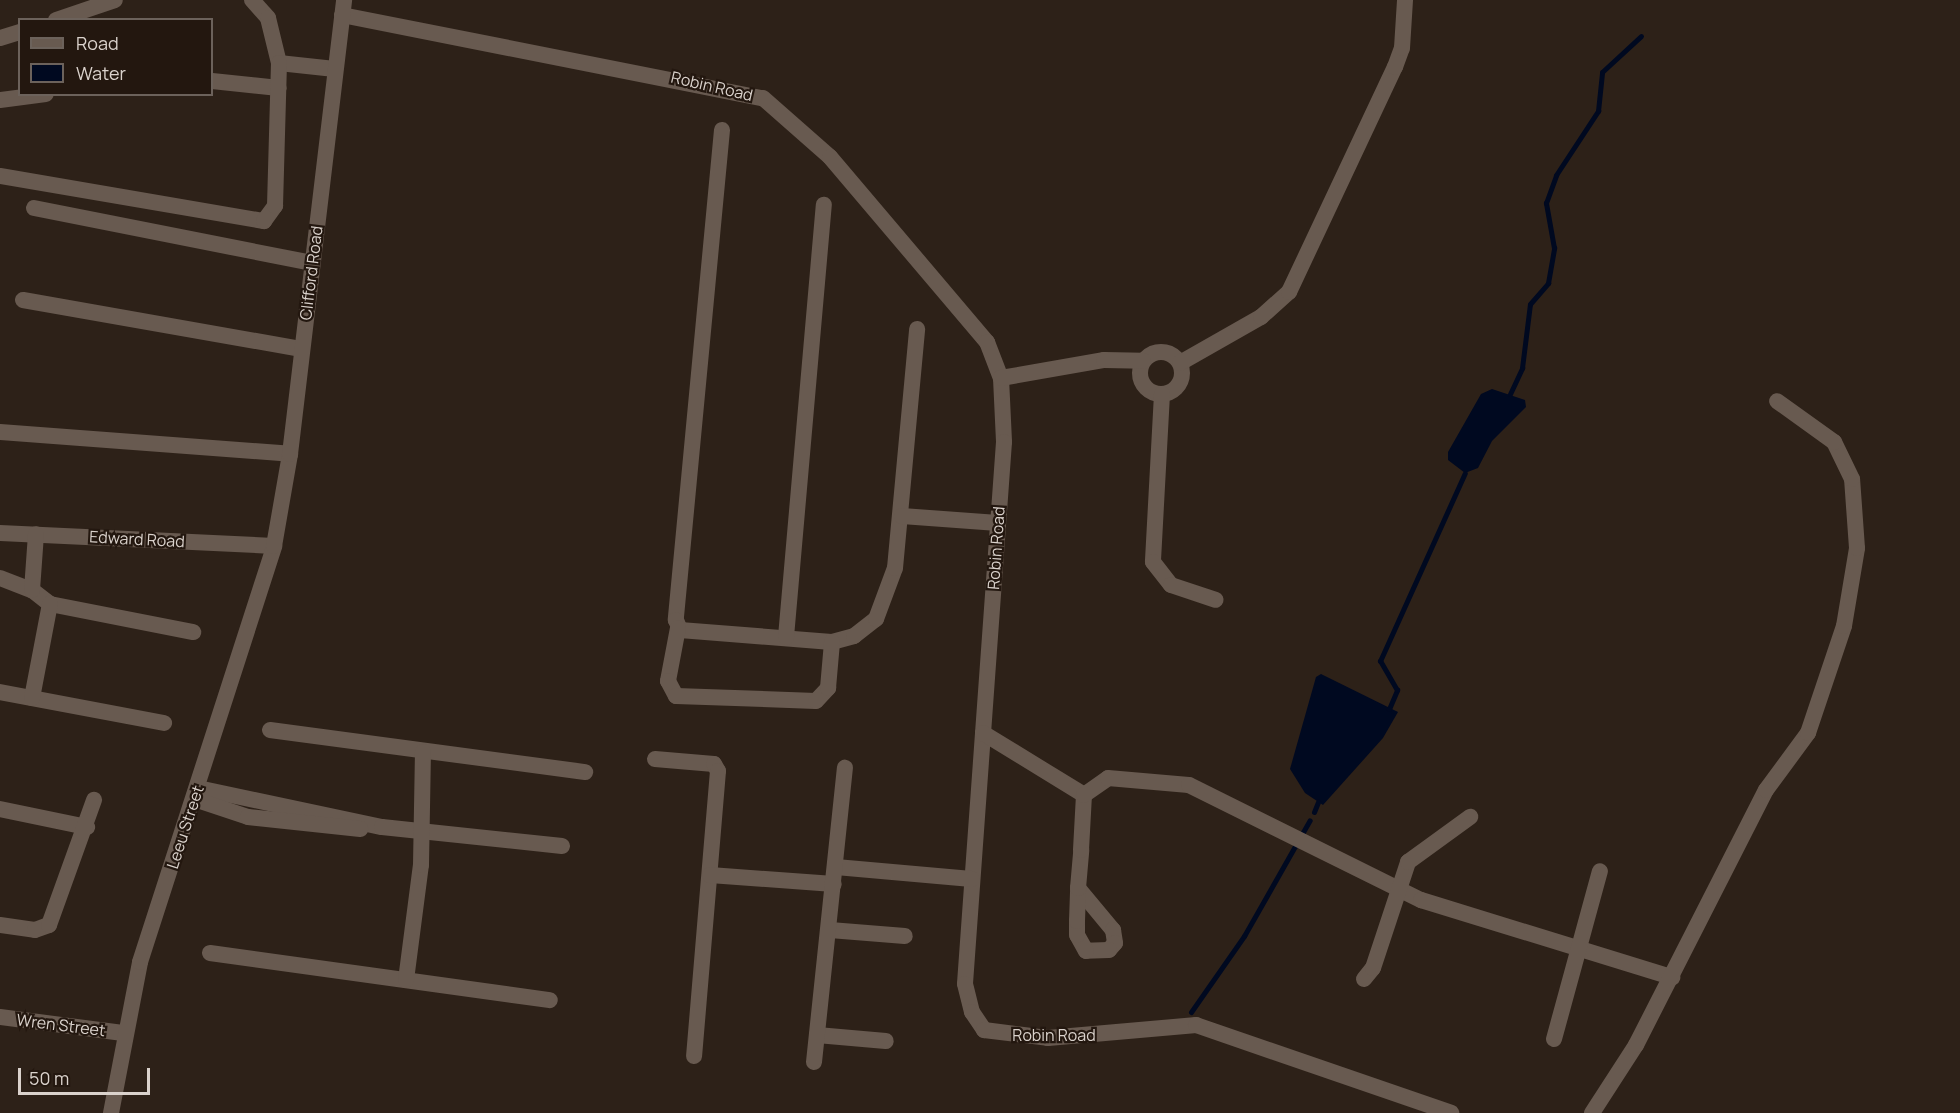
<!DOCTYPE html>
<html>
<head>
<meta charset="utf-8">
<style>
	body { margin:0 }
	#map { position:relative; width:1960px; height:1113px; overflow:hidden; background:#2d2118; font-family:Manrope,sans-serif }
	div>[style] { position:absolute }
	.water>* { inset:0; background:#000920 }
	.stream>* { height:5px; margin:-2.5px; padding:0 2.5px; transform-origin:2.5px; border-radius:2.5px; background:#000920 }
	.minor>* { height:16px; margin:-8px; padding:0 8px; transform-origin:8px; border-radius:8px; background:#685a50 }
	.minor>.ring { margin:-8px; padding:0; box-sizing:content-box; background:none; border:16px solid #685a50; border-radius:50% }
	span { translate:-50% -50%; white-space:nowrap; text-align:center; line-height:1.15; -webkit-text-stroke:4.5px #23170f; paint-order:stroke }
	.street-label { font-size:16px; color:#dad2cc }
	.legend { position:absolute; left:18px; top:18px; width:195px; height:78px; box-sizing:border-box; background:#23170f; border:2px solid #6c625b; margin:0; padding:8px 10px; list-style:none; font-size:18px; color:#dad2cc }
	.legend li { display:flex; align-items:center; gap:12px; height:30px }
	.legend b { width:30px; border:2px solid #6c625b }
	.scale { position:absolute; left:18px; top:1068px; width:132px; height:27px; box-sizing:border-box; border:3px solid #dad2cc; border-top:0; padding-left:8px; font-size:18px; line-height:21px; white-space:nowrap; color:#dad2cc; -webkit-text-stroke:4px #23170f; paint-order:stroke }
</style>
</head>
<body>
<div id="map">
	<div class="water">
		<div style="clip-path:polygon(1492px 389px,1525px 400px,1526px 407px,1492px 441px,1478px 468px,1465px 473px,1448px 460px,1448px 452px,1481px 394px)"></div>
		<div style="clip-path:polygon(1321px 674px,1398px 712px,1383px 738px,1323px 805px,1305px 793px,1290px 769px,1316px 677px)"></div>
	</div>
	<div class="stream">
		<div style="left:1510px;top:394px;width:29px;rotate:-65deg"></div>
		<div style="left:1522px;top:368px;width:64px;rotate:-82.9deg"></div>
		<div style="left:1530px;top:304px;width:28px;rotate:-49deg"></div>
		<div style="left:1548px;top:283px;width:36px;rotate:-80deg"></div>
		<div style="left:1554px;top:248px;width:46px;rotate:-100.1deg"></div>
		<div style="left:1546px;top:203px;width:30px;rotate:-70deg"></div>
		<div style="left:1556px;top:175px;width:77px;rotate:-56.7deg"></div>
		<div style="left:1598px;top:111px;width:39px;rotate:-84deg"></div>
		<div style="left:1602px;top:72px;width:53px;rotate:-42.7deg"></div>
		<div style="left:1389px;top:709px;width:21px;rotate:-67deg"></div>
		<div style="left:1397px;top:690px;width:34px;rotate:-120deg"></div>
		<div style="left:1380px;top:661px;width:206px;rotate:-65.7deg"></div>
		<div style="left:1314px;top:812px;width:11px;rotate:-68deg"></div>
		<div style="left:1191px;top:1012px;width:93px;rotate:-55.1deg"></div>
		<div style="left:1244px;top:936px;width:133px;rotate:-60.4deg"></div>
	</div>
	<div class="minor">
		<div style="left:252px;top:0;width:24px;rotate:48deg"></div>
		<div style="left:268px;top:18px;width:46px;rotate:76.3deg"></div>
		<div style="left:279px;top:63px;width:56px;rotate:6.1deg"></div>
		<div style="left:342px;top:15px;width:429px;rotate:11.2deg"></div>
		<div style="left:763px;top:98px;width:89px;rotate:41.4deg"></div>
		<div style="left:830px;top:157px;width:243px;rotate:49.7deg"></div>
		<div style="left:987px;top:342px;width:39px;rotate:69deg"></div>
		<div style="left:1001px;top:378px;width:64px;rotate:87.3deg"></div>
		<div style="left:1004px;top:442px;width:543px;rotate:94.12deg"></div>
		<div style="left:965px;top:984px;width:29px;rotate:76deg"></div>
		<div style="left:972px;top:1012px;width:22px;rotate:56deg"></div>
		<div style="left:984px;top:1030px;width:64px;rotate:7.1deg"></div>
		<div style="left:1048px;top:1038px;width:149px;rotate:-5deg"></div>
		<div style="left:1196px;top:1025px;width:270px;rotate:19deg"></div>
		<div style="left:56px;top:20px;width:62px;rotate:-18.7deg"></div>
		<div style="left:0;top:38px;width:21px;rotate:-17deg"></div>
		<div style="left:212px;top:81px;width:67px;rotate:6deg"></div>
		<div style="left:0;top:100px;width:46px;rotate:-7.4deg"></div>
		<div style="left:722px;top:130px;width:492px;rotate:95.4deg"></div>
		<div style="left:676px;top:620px;width:11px;rotate:68deg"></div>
		<div style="left:680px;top:630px;width:152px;rotate:4.5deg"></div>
		<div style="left:832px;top:642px;width:23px;rotate:-15deg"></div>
		<div style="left:854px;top:636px;width:28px;rotate:-38deg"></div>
		<div style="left:876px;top:619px;width:54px;rotate:-69.6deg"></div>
		<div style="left:895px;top:568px;width:240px;rotate:-84.7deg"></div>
		<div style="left:0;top:176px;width:268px;rotate:9.7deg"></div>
		<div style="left:264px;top:221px;width:19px;rotate:-54deg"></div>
		<div style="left:275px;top:206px;width:143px;rotate:-88.4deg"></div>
		<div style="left:34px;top:208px;width:283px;rotate:11.2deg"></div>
		<div style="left:23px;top:300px;width:283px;rotate:10deg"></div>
		<div class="ring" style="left:1140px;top:352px;width:26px;height:26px"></div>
		<div style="left:1180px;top:363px;width:93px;rotate:-29.6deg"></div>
		<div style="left:1261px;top:317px;width:38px;rotate:-42deg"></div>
		<div style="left:1289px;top:292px;width:249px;rotate:-64.8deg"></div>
		<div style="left:1395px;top:67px;width:20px;rotate:-70deg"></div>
		<div style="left:1402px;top:48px;width:48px;rotate:-86.4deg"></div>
		<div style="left:1001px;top:378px;width:105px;rotate:-9.9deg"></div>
		<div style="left:1104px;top:360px;width:39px;rotate:1deg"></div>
		<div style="left:1162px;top:394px;width:168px;rotate:93.1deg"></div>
		<div style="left:1153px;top:562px;width:29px;rotate:52deg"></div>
		<div style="left:1171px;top:585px;width:47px;rotate:18.4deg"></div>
		<div style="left:0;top:432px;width:291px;rotate:4.3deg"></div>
		<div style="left:902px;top:516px;width:96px;rotate:4.2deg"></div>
		<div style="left:0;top:533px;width:274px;rotate:2.7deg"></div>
		<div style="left:0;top:578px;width:34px;rotate:21deg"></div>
		<div style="left:32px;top:590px;width:23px;rotate:38deg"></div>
		<div style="left:50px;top:604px;width:146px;rotate:11.1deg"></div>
		<div style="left:32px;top:590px;width:56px;rotate:-85.9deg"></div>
		<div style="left:678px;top:628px;width:54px;rotate:100.7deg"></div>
		<div style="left:668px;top:681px;width:17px;rotate:62deg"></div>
		<div style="left:676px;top:696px;width:140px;rotate:2deg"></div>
		<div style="left:816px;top:701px;width:18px;rotate:-47deg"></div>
		<div style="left:828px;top:688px;width:46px;rotate:-85deg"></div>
		<div style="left:786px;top:637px;width:434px;rotate:-85deg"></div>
		<div style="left:0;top:692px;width:167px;rotate:10.7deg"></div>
		<div style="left:32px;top:698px;width:96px;rotate:-79.2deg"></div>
		<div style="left:270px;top:730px;width:318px;rotate:7.6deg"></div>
		<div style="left:983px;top:733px;width:119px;rotate:31.5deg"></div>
		<div style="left:655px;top:759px;width:59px;rotate:4.8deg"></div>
		<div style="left:714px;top:764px;width:8px;rotate:60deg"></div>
		<div style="left:718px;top:771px;width:286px;rotate:94.8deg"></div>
		<div style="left:198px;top:788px;width:188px;rotate:12deg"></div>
		<div style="left:382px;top:827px;width:181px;rotate:6deg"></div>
		<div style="left:194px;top:799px;width:57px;rotate:18.4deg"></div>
		<div style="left:248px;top:817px;width:113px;rotate:6.1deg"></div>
		<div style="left:0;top:809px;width:89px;rotate:11.7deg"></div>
		<div style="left:836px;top:867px;width:136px;rotate:5.1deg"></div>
		<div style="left:710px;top:875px;width:124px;rotate:4.2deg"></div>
		<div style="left:1078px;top:888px;width:55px;rotate:50.2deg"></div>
		<div style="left:1113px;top:930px;width:13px;rotate:81deg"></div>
		<div style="left:1115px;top:943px;width:9px;rotate:131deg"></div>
		<div style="left:1109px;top:950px;width:23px;rotate:178deg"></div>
		<div style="left:1086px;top:951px;width:18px;rotate:-119deg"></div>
		<div style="left:1077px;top:935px;width:14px;rotate:-90deg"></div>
		<div style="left:1077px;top:921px;width:33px;rotate:-88deg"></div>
		<div style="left:1078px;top:888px;width:38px;rotate:-85deg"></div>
		<div style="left:1081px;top:850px;width:55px;rotate:-86.9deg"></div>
		<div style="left:1084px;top:795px;width:29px;rotate:-35deg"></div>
		<div style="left:1108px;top:778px;width:81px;rotate:4.9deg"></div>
		<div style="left:1189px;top:785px;width:259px;rotate:26.4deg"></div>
		<div style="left:1421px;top:900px;width:263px;rotate:17.1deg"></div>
		<div style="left:0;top:925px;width:35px;rotate:8deg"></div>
		<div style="left:35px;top:930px;width:15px;rotate:-20deg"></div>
		<div style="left:49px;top:925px;width:133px;rotate:-70.2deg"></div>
		<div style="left:830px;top:930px;width:75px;rotate:4.6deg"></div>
		<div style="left:210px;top:953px;width:343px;rotate:7.9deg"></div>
		<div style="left:1364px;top:979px;width:14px;rotate:-51deg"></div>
		<div style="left:1373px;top:968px;width:112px;rotate:-71.7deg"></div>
		<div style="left:1408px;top:862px;width:77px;rotate:-36deg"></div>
		<div style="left:406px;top:980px;width:116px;rotate:-82.6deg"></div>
		<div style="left:421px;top:865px;width:113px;rotate:-89deg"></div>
		<div style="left:0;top:1017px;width:124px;rotate:7.4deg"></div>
		<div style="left:817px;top:1035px;width:69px;rotate:5deg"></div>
		<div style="left:1554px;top:1039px;width:174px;rotate:-74.7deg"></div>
		<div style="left:814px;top:1062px;width:296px;rotate:-84deg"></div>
		<div style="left:111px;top:1113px;width:154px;rotate:-79.1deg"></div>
		<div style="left:140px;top:962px;width:437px;rotate:-72.1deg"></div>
		<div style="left:274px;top:546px;width:93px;rotate:-80.1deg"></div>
		<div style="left:290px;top:454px;width:457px;rotate:-83.2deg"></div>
		<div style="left:1592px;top:1113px;width:81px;rotate:-57.1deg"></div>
		<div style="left:1636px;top:1045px;width:286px;rotate:-63deg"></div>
		<div style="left:1766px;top:790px;width:71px;rotate:-53.6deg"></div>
		<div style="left:1808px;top:733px;width:113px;rotate:-71.4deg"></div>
		<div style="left:1844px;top:626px;width:79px;rotate:-80.5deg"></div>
		<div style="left:1857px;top:548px;width:69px;rotate:-94.1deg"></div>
		<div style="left:1852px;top:479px;width:41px;rotate:-115.9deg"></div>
		<div style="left:1834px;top:442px;width:70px;rotate:-144.3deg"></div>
	</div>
	<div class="street-label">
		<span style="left:712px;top:86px;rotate:13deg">Robin Road</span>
		<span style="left:311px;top:273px;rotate:-83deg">Clifford Road</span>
		<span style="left:137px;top:539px;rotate:3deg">Edward Road</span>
		<span style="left:996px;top:548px;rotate:-86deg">Robin Road</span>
		<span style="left:185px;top:827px;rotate:-72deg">Leeu Street</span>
		<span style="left:61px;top:1025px;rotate:7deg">Wren Street</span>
		<span style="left:1054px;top:1035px">Robin Road</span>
	</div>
	<ul class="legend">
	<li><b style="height:8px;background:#685a50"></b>Road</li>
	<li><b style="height:16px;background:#000920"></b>Water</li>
	</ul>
	<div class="scale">50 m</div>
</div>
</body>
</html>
